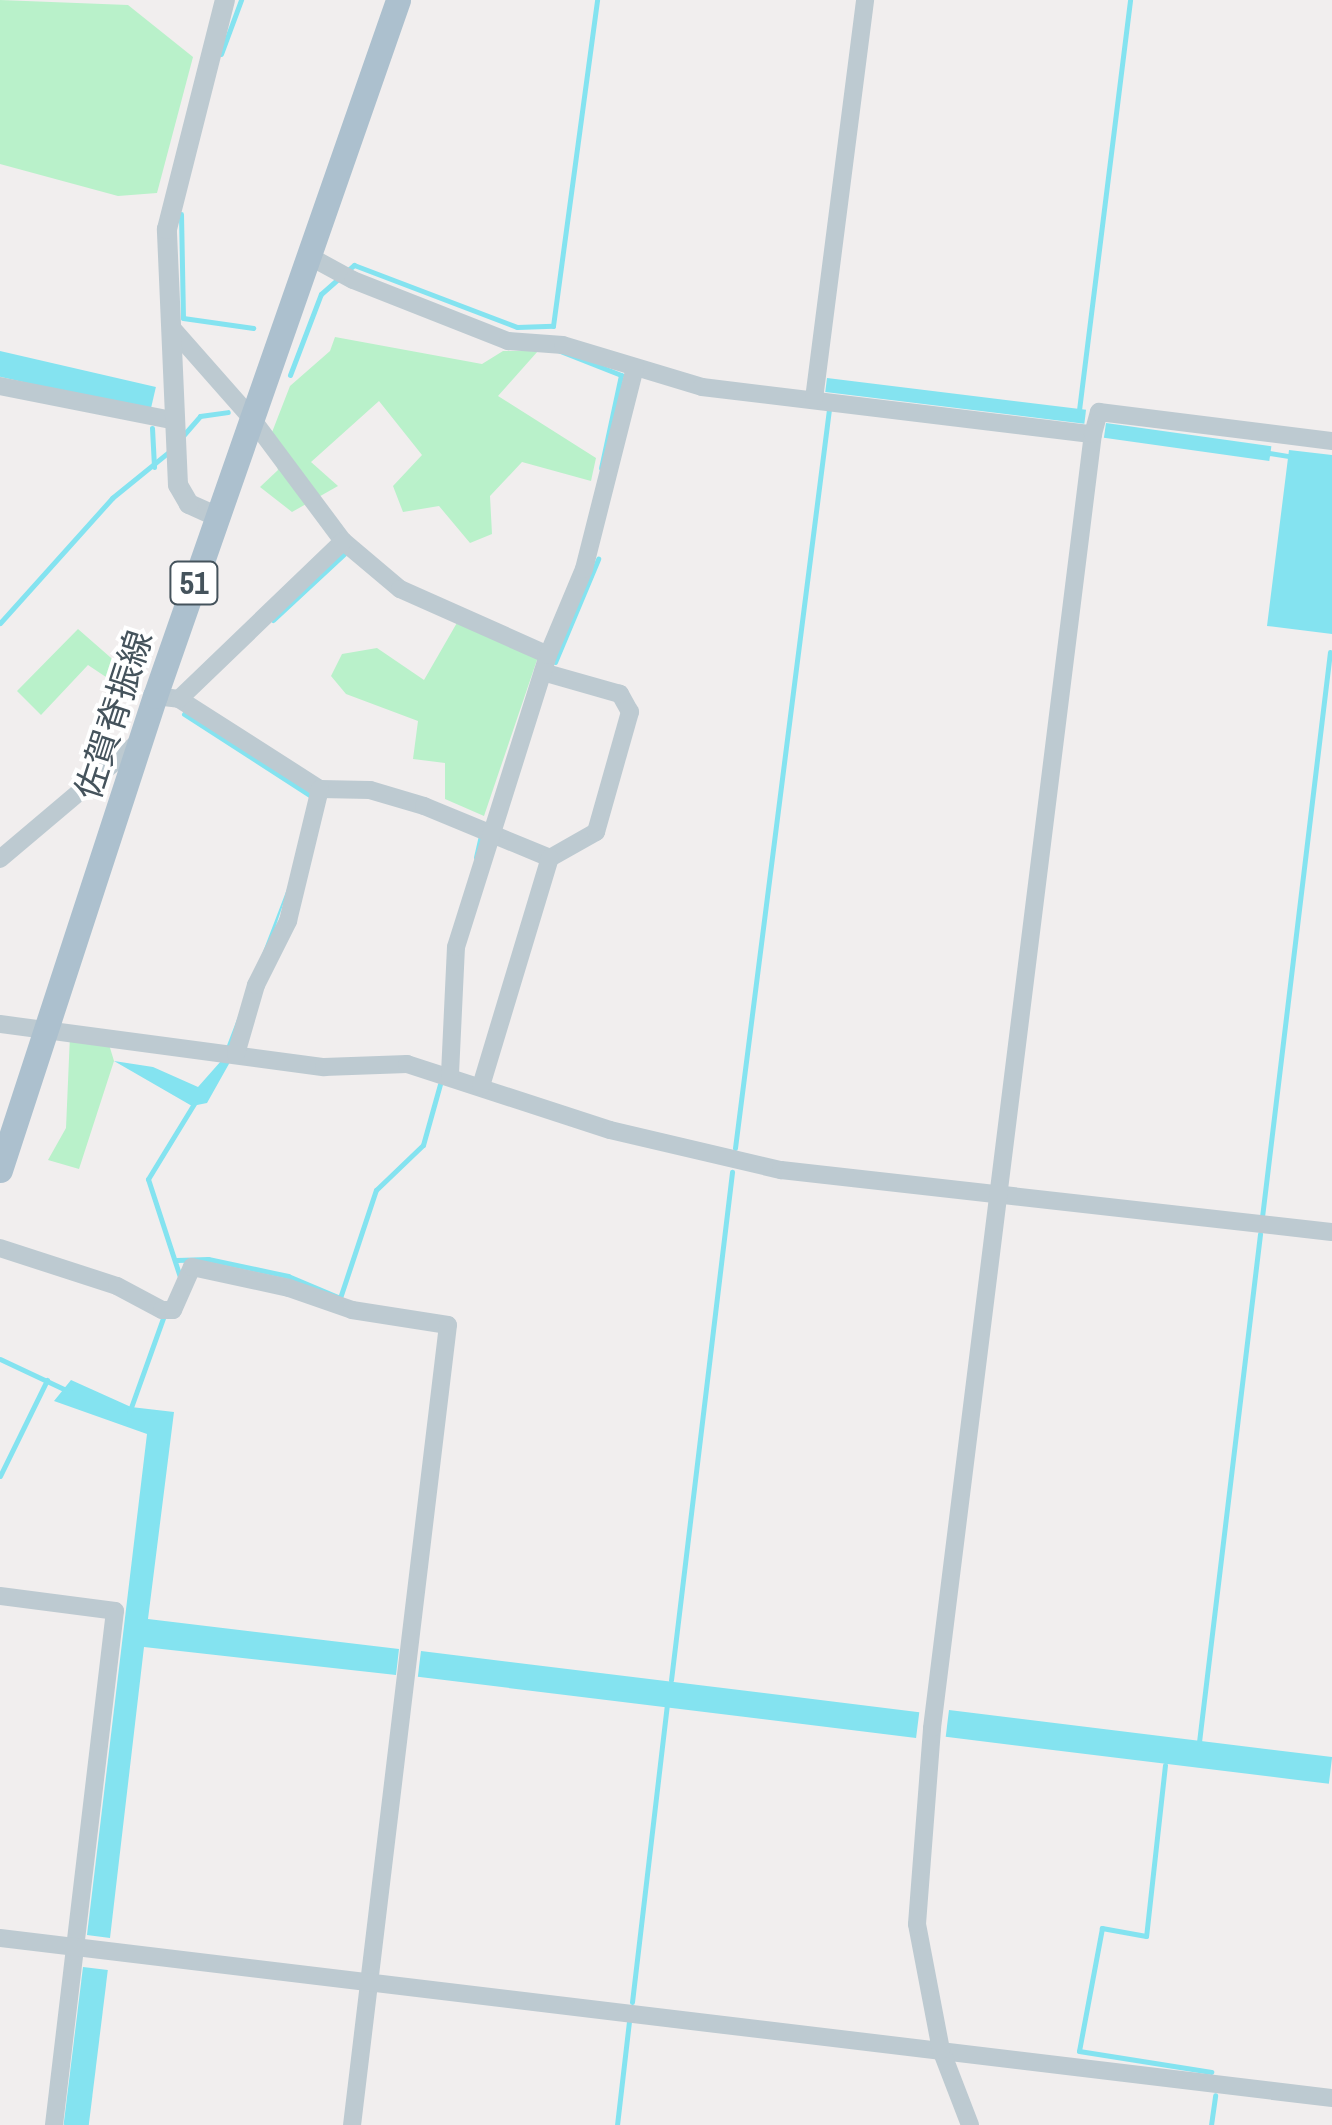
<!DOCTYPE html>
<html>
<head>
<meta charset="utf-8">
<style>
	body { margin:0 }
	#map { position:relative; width:1332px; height:2125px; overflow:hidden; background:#f1eeee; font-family:"Archivo Narrow","Noto Sans JP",sans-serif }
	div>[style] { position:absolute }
	.green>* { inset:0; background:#b9f1ca }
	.water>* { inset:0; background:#84e3f0; transform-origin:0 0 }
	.stream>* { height:5px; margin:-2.5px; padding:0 2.5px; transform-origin:2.5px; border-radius:2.5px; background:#84e3f0 }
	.minor>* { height:18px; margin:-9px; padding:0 9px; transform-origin:9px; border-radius:9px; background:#bdcad1 }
	.tertiary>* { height:20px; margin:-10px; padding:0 10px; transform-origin:10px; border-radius:10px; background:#bdcad1 }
	.primary>* { height:25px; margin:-12.5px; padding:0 12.5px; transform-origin:12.5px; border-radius:12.5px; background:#acc0ce }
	span { translate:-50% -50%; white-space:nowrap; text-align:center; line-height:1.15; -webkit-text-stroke:8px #fff; paint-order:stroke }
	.shield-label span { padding:2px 8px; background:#fff; border:2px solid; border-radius:8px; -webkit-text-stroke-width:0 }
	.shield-label { font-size:32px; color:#45535c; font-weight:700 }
	.street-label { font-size:35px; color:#45535c }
</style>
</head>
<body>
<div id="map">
	<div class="green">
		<div style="clip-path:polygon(0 0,128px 5px,193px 57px,157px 193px,118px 196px,0 164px)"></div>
		<div style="clip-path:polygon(335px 337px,482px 364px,503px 351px,538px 351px,498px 396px,596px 458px,591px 481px,522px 462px,490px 496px,492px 534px,470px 543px,439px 506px,403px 512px,393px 486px,422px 455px,379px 401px,311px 462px,338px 486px,292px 512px,260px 487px,278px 470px,269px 440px,290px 386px,330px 351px)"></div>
		<div style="clip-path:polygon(458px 621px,538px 657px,484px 816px,445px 799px,445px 763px,413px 759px,418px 721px,346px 694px,331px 676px,342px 654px,377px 648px,424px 680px)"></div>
		<div style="clip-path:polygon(78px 629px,118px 664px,106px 677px,88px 665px,41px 715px,17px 691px)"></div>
		<div style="clip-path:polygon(70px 1035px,108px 1041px,114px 1061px,79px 1169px,48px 1160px,66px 1128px)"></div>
	</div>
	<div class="water">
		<div style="left:0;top:351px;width:160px;height:25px;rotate:13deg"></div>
		<div style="left:827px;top:378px;width:261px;height:14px;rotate:7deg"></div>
		<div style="left:1106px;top:423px;width:167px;height:15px;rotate:8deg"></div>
		<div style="clip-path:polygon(1289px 450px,1332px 455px,1332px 634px,1267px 626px)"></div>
		<div style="clip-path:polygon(297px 863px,230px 1062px,207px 1103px,192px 1106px,114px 1061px,153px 1067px,198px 1087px,221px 1061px)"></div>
		<div style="clip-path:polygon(71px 1380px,131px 1407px,174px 1412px,148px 1619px,399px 1649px,396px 1675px,144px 1647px,110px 1938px,87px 1935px,147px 1434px,54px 1401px)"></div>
		<div style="left:421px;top:1651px;width:502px;height:26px;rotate:7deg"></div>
		<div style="left:949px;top:1710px;width:386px;height:27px;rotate:7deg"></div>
		<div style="left:83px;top:1967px;width:25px;height:159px;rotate:7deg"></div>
	</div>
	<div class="stream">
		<div style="left:221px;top:54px;width:58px;rotate:-69.7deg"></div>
		<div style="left:181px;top:214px;width:104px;rotate:88.9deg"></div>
		<div style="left:183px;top:318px;width:71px;rotate:8.1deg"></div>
		<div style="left:555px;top:349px;width:71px;rotate:21.5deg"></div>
		<div style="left:621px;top:375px;width:95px;rotate:102.1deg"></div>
		<div style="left:290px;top:375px;width:87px;rotate:-69.1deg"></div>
		<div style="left:321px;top:294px;width:44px;rotate:-41.3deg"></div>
		<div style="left:354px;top:265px;width:174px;rotate:20.8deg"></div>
		<div style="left:517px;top:327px;width:36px;rotate:-2deg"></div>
		<div style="left:553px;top:326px;width:329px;rotate:-82.3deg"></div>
		<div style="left:1079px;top:410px;width:413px;rotate:-82.9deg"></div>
		<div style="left:152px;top:428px;width:39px;rotate:87deg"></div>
		<div style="left:181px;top:438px;width:29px;rotate:-49deg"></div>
		<div style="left:200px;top:416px;width:28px;rotate:-8deg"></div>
		<div style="left:1269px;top:453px;width:20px;rotate:9deg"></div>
		<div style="left:273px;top:620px;width:97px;rotate:-42.9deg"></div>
		<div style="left:0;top:623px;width:168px;rotate:-48.1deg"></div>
		<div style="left:112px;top:498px;width:76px;rotate:-39.1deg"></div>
		<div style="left:555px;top:662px;width:112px;rotate:-67.3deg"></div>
		<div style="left:184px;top:714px;width:151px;rotate:32.8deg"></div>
		<div style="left:476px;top:857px;width:23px;rotate:-77deg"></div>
		<div style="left:735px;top:1148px;width:745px;rotate:-82.75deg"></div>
		<div style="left:1262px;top:1217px;width:569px;rotate:-83.14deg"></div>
		<div style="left:177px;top:1260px;width:31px;rotate:-2deg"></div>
		<div style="left:208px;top:1259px;width:82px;rotate:12deg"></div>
		<div style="left:288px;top:1276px;width:56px;rotate:22.9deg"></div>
		<div style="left:340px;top:1298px;width:114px;rotate:-71.6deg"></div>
		<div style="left:376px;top:1190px;width:65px;rotate:-43.8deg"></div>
		<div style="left:423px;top:1145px;width:63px;rotate:-74.4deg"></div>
		<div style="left:180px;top:1277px;width:103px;rotate:-108.1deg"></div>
		<div style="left:148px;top:1179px;width:90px;rotate:-58.6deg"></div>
		<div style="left:0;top:1359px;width:77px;rotate:25.2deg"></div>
		<div style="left:129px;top:1413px;width:104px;rotate:-70.3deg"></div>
		<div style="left:0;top:1476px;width:107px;rotate:-63.9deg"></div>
		<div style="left:671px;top:1680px;width:512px;rotate:-83.15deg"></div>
		<div style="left:1199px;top:1742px;width:512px;rotate:-83.15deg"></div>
		<div style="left:1165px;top:1765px;width:172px;rotate:96.3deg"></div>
		<div style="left:1146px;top:1936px;width:45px;rotate:-169.7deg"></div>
		<div style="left:1102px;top:1928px;width:125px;rotate:100.6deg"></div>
		<div style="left:1079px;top:2051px;width:134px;rotate:9deg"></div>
		<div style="left:632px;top:2002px;width:298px;rotate:-83.3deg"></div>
		<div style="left:617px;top:2125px;width:104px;rotate:-83.4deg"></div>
		<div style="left:1211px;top:2125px;width:30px;rotate:-82deg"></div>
	</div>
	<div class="minor">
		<div style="left:307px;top:255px;width:52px;rotate:28.5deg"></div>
		<div style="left:353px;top:280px;width:167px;rotate:21.5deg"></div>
		<div style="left:508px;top:341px;width:55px;rotate:4.2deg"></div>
		<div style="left:563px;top:345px;width:145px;rotate:16.8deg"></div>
		<div style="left:702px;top:387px;width:394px;rotate:6.9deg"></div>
		<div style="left:171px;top:327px;width:123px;rotate:48.6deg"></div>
		<div style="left:252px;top:419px;width:152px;rotate:53.3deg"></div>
		<div style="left:343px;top:541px;width:75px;rotate:40.1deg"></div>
		<div style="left:400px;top:589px;width:162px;rotate:24deg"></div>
		<div style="left:0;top:386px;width:174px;rotate:11.2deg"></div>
		<div style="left:814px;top:399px;width:402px;rotate:-82.7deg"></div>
		<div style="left:155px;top:696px;width:24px;rotate:7deg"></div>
		<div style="left:179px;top:699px;width:167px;rotate:32.6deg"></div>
		<div style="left:320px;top:789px;width:50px;rotate:1.1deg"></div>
		<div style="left:370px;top:790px;width:56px;rotate:16.5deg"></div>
		<div style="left:424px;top:806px;width:136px;rotate:22.4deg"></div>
		<div style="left:550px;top:858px;width:53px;rotate:-29.5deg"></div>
		<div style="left:596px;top:832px;width:125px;rotate:-74.2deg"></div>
		<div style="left:630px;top:712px;width:21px;rotate:-119deg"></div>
		<div style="left:620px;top:694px;width:80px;rotate:-164.1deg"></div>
		<div style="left:179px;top:699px;width:228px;rotate:-43.9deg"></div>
		<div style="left:0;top:859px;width:185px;rotate:-40.2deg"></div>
		<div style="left:0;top:1024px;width:327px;rotate:7.6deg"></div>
		<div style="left:324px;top:1067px;width:83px;rotate:-2.1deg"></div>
		<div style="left:407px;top:1064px;width:213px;rotate:18deg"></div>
		<div style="left:610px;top:1130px;width:176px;rotate:13.2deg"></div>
		<div style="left:781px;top:1170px;width:554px;rotate:6.42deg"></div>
		<div style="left:236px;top:1054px;width:72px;rotate:-73.8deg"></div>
		<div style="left:256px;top:985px;width:72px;rotate:-63.4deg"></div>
		<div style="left:288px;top:921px;width:136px;rotate:-76.4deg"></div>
		<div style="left:450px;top:1074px;width:127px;rotate:-87.3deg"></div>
		<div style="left:456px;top:947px;width:306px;rotate:-72.5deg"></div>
		<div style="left:548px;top:655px;width:93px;rotate:-67.3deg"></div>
		<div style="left:584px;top:569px;width:208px;rotate:-75.8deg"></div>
		<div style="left:481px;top:1086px;width:238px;rotate:-73.2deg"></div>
		<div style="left:0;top:1248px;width:123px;rotate:18deg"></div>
		<div style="left:117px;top:1286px;width:51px;rotate:28.1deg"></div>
		<div style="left:162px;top:1310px;width:11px"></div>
		<div style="left:173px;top:1310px;width:47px;rotate:-66.2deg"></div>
		<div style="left:192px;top:1267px;width:99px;rotate:12.2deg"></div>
		<div style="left:289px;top:1288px;width:67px;rotate:19.2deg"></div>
		<div style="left:352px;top:1310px;width:97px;rotate:8.9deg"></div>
		<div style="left:448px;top:1325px;width:806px;rotate:96.84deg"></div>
		<div style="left:0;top:1596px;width:116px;rotate:7.4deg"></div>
		<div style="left:115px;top:1611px;width:518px;rotate:96.77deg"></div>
		<div style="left:0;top:1938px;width:1342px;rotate:6.85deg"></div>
		<div style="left:970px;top:2125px;width:80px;rotate:-111.1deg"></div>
		<div style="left:941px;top:2050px;width:128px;rotate:-100.8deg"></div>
		<div style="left:917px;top:1924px;width:197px;rotate:-85.6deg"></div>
		<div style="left:932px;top:1728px;width:1304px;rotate:-82.91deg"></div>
		<div style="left:1093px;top:434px;width:23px;rotate:-75deg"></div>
		<div style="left:1099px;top:412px;width:235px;rotate:7.1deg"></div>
	</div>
	<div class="tertiary">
		<div style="left:218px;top:517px;width:32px;rotate:-156deg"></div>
		<div style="left:189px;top:504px;width:22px;rotate:-120deg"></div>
		<div style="left:178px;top:485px;width:256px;rotate:-92.5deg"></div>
		<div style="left:167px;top:229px;width:236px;rotate:-75.8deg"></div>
	</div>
	<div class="primary">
		<div style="left:0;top:1170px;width:499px;rotate:-71.9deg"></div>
		<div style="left:155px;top:696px;width:737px;rotate:-70.75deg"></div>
	</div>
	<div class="shield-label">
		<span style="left:194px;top:583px">51</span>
	</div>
	<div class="street-label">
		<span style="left:114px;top:715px;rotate:-72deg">佐賀脊振線</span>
	</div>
</div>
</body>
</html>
